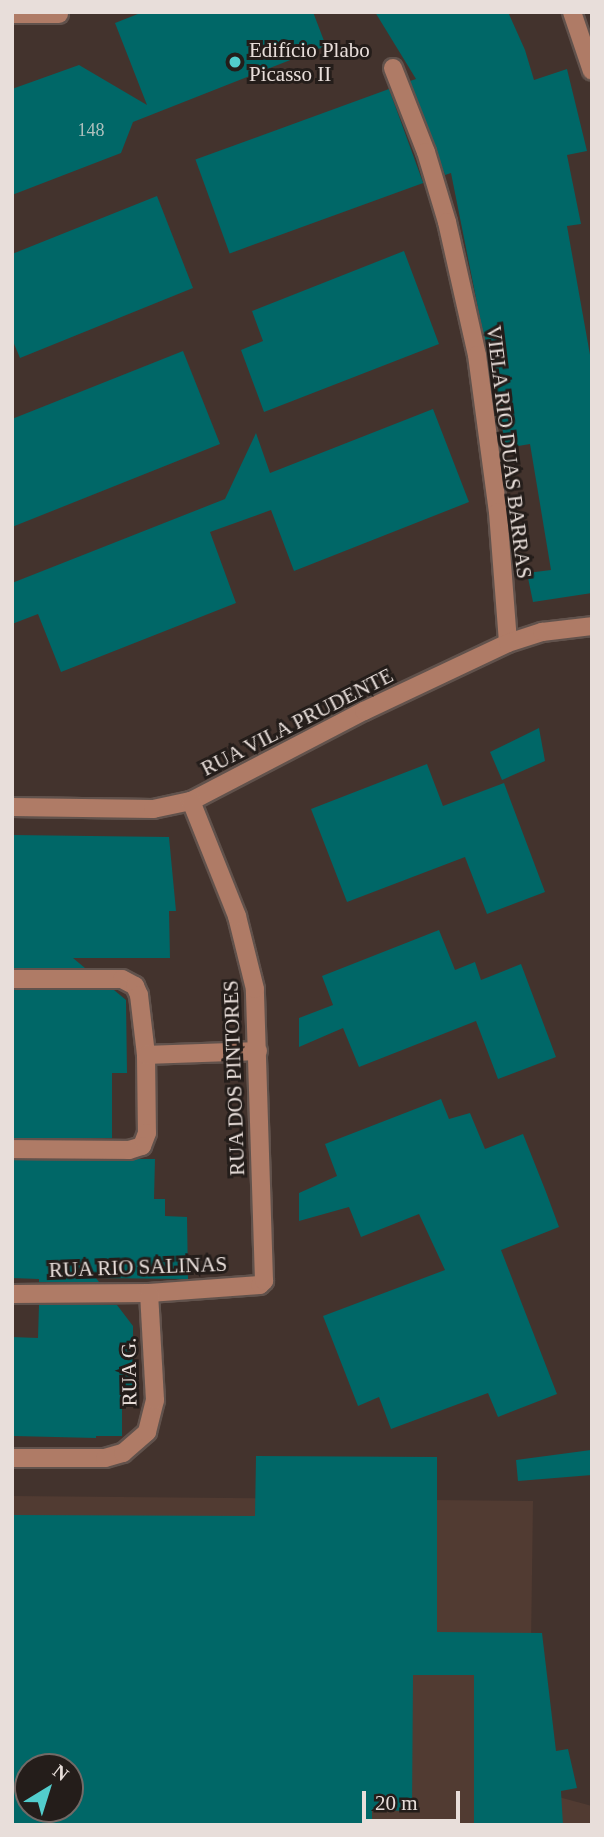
<!DOCTYPE html>
<html>
<head>
<meta charset="utf-8">
<style>
	body { margin:0 }
	#map { position:relative; width:604px; height:1837px; overflow:hidden; background:#43332d; font-family:Georgia,serif }
	div>[style] { position:absolute }
	.built>* { inset:0; background:#513b32 }
	.building>* { inset:0; background:#006767; transform-origin:0 0 }
	.roads { filter:drop-shadow(2px 0 #61524c) drop-shadow(-2px 0 #61524c) drop-shadow(0 2px #61524c) drop-shadow(0 -2px #61524c) }
	.minor>* { height:18px; margin:-9px; padding:0 9px; transform-origin:9px; border-radius:9px; background:#af7b66 }
	.dots>* { width:19px; height:19px; translate:-50% -50%; box-sizing:border-box; border:4px solid #241d1a; border-radius:50% }
	span { translate:-50% -50%; white-space:nowrap; text-align:center; line-height:1.15; -webkit-text-stroke:6px #241d1a; paint-order:stroke }
	.number-label { font-size:18px; color:#aec0bd }
	.number-label span { -webkit-text-stroke-width:0 }
	.poi-label { font-size:21px; color:#e8deda }
	.left { translate:0 -50%; text-align:left }
	.street-label { font-size:21px; color:#e8deda }
	.frame { position:absolute; inset:0; border:14px solid #e8deda; pointer-events:none }
	.north { position:absolute; left:14px; top:1753px; width:70px; height:70px; box-sizing:border-box; background:#241d1a; border:2px solid #726a67; border-radius:50%; rotate:38deg; font-size:19px; font-weight:700; line-height:28px; text-align:center; color:#e8deda }
	.north::after { content:''; display:block; margin:auto; width:24px; height:32px; background:#52cdcd; clip-path:polygon(50% 0,100% 100%,50% 72%,0 100%) }
	.scale { position:absolute; left:362px; top:1791px; width:98px; height:32px; box-sizing:border-box; border:4px solid #e8deda; border-top:0; padding-left:9px; font-size:21px; line-height:24px; white-space:nowrap; color:#e8deda; -webkit-text-stroke:5px #241d1a; paint-order:stroke }
</style>
</head>
<body>
<div id="map">
	<div class="built">
		<div style="clip-path:polygon(evenodd,12px 1496px,533px 1501px,529px 1789px,592px 1806px,592px 1825px,12px 1825px,12px 1496px,28px 1767px,70px 1767px,70px 1809px,28px 1809px,28px 1767px)"></div>
	</div>
	<div class="building">
		<div style="clip-path:polygon(143px 12px,313px 12px,326px 46px,133px 122px,121px 153px,12px 195px,12px 89px,79px 65px,147px 105px,115px 23px)"></div>
		<div style="clip-path:polygon(375px 12px,508px 12px,525px 50px,534px 80px,567px 69px,587px 151px,567px 155px,581px 224px,567px 226px,592px 366px,592px 593px,533px 602px,527px 573px,551px 570px,530px 444px,506px 448px,451px 173px,445px 175px,410px 81px,416px 79px)"></div>
		<div style="left:389px;top:89px;width:100px;height:206px;rotate:70deg"></div>
		<div style="clip-path:polygon(157px 196px,193px 288px,20px 358px,12px 339px,12px 254px)"></div>
		<div style="clip-path:polygon(404px 251px,439px 344px,264px 412px,241px 350px,263px 341px,252px 311px)"></div>
		<div style="clip-path:polygon(183px 351px,220px 444px,12px 527px,12px 419px)"></div>
		<div style="clip-path:polygon(433px 409px,469px 502px,294px 571px,271px 510px,210px 532px,236px 603px,61px 672px,38px 614px,12px 624px,12px 583px,225px 499px,256px 433px,270px 473px)"></div>
		<div style="clip-path:polygon(539px 728px,545px 761px,502px 780px,490px 752px)"></div>
		<div style="clip-path:polygon(427px 764px,443px 806px,504px 783px,545px 892px,487px 914px,465px 857px,347px 902px,311px 809px)"></div>
		<div style="clip-path:polygon(12px 835px,169px 837px,176px 911px,169px 911px,170px 958px,73px 958px,85px 968px,12px 968px)"></div>
		<div style="clip-path:polygon(439px 930px,455px 970px,475px 962px,481px 980px,521px 964px,556px 1057px,498px 1079px,476px 1021px,359px 1067px,343px 1028px,299px 1047px,299px 1018px,333px 1005px,322px 976px)"></div>
		<div style="clip-path:polygon(12px 990px,114px 990px,126px 1000px,127px 1073px,112px 1073px,112px 1138px,12px 1138px)"></div>
		<div style="clip-path:polygon(441px 1099px,449px 1119px,470px 1113px,485px 1149px,523px 1134px,546px 1192px,559px 1227px,501px 1250px,557px 1394px,498px 1417px,488px 1393px,391px 1429px,379px 1397px,358px 1406px,323px 1316px,445px 1270px,419px 1214px,361px 1237px,349px 1207px,299px 1221px,299px 1193px,337px 1176px,325px 1144px)"></div>
		<div style="clip-path:polygon(137px 1159px,155px 1159px,154px 1199px,165px 1199px,165px 1216px,187px 1217px,188px 1279px,96px 1278px,99px 1282px,39px 1282px,39px 1279px,12px 1278px,12px 1160px)"></div>
		<div style="clip-path:polygon(39px 1305px,117px 1305px,133px 1326px,133px 1402px,122px 1402px,122px 1436px,96px 1436px,96px 1438px,14px 1436px,12px 1337px,38px 1338px)"></div>
		<div style="clip-path:polygon(591px 1450px,592px 1475px,518px 1481px,516px 1460px)"></div>
		<div style="clip-path:polygon(evenodd,256px 1456px,437px 1457px,437px 1632px,542px 1633px,556px 1751px,568px 1749px,577px 1788px,561px 1791px,563px 1825px,474px 1825px,474px 1675px,413px 1675px,412px 1811px,372px 1810px,372px 1825px,12px 1825px,12px 1515px,255px 1516px,256px 1456px,28px 1767px,70px 1767px,70px 1809px,28px 1809px,28px 1767px)"></div>
	</div>
	<div class="roads">
		<div class="minor">
			<div style="left:572px;top:12px;width:62px;rotate:71.3deg"></div>
			<div style="left:12px;top:14px;width:47px"></div>
			<div style="left:393px;top:68px;width:90px;rotate:68.6deg"></div>
			<div style="left:426px;top:152px;width:73px;rotate:73.3deg"></div>
			<div style="left:447px;top:222px;width:136px;rotate:77.3deg"></div>
			<div style="left:477px;top:355px;width:158px;rotate:82.4deg"></div>
			<div style="left:498px;top:512px;width:131px;rotate:85.6deg"></div>
			<div style="left:12px;top:807px;width:141px;rotate:0.8deg"></div>
			<div style="left:153px;top:809px;width:39px;rotate:-12deg"></div>
			<div style="left:191px;top:801px;width:195px;rotate:-27.5deg"></div>
			<div style="left:364px;top:711px;width:159px;rotate:-25.3deg"></div>
			<div style="left:508px;top:643px;width:36px;rotate:-18deg"></div>
			<div style="left:542px;top:632px;width:50px;rotate:-6.8deg"></div>
			<div style="left:12px;top:979px;width:110px"></div>
			<div style="left:122px;top:979px;width:15px;rotate:28deg"></div>
			<div style="left:135px;top:986px;width:10px;rotate:66deg"></div>
			<div style="left:139px;top:995px;width:60px;rotate:83.3deg"></div>
			<div style="left:146px;top:1055px;width:78px;rotate:89.3deg"></div>
			<div style="left:147px;top:1133px;width:14px;rotate:111deg"></div>
			<div style="left:142px;top:1146px;width:14px;rotate:163deg"></div>
			<div style="left:129px;top:1150px;width:117px;rotate:-179.5deg"></div>
			<div style="left:146px;top:1055px;width:112px;rotate:-2deg"></div>
			<div style="left:12px;top:1294px;width:137px;rotate:-0.4deg"></div>
			<div style="left:149px;top:1293px;width:111px;rotate:-4.1deg"></div>
			<div style="left:260px;top:1285px;width:6px;rotate:-45deg"></div>
			<div style="left:264px;top:1281px;width:292px;rotate:-91.8deg"></div>
			<div style="left:255px;top:989px;width:75px;rotate:-103.9deg"></div>
			<div style="left:237px;top:916px;width:124px;rotate:-111.8deg"></div>
			<div style="left:12px;top:1458px;width:93px"></div>
			<div style="left:105px;top:1458px;width:19px;rotate:-16deg"></div>
			<div style="left:123px;top:1453px;width:32px;rotate:-41deg"></div>
			<div style="left:147px;top:1432px;width:33px;rotate:-76deg"></div>
			<div style="left:155px;top:1400px;width:107px;rotate:-93.2deg"></div>
		</div>
	</div>
	<div class="dots">
		<div style="left:235px;top:62px;background:#52cdcd"></div>
	</div>
	<div class="number-label">
		<span style="left:91px;top:130px">148</span>
	</div>
	<div class="poi-label">
		<span class="left" style="left:249px;top:62px">Edifício Plabo<br>Picasso II</span>
	</div>
	<div class="street-label">
		<span style="left:509px;top:452px;rotate:83deg">VIELA RIO DUAS BARRAS</span>
		<span style="left:297px;top:722px;rotate:-27deg">RUA VILA PRUDENTE</span>
		<span style="left:234px;top:1078px;rotate:-92deg">RUA DOS PINTORES</span>
		<span style="left:138px;top:1267px;rotate:-2deg">RUA RIO SALINAS</span>
		<span style="left:129px;top:1372px;rotate:-91deg">RUA G.</span>
	</div>
	<div class="frame"></div>
	<div class="north">N</div>
	<div class="scale">20 m</div>
</div>
</body>
</html>
